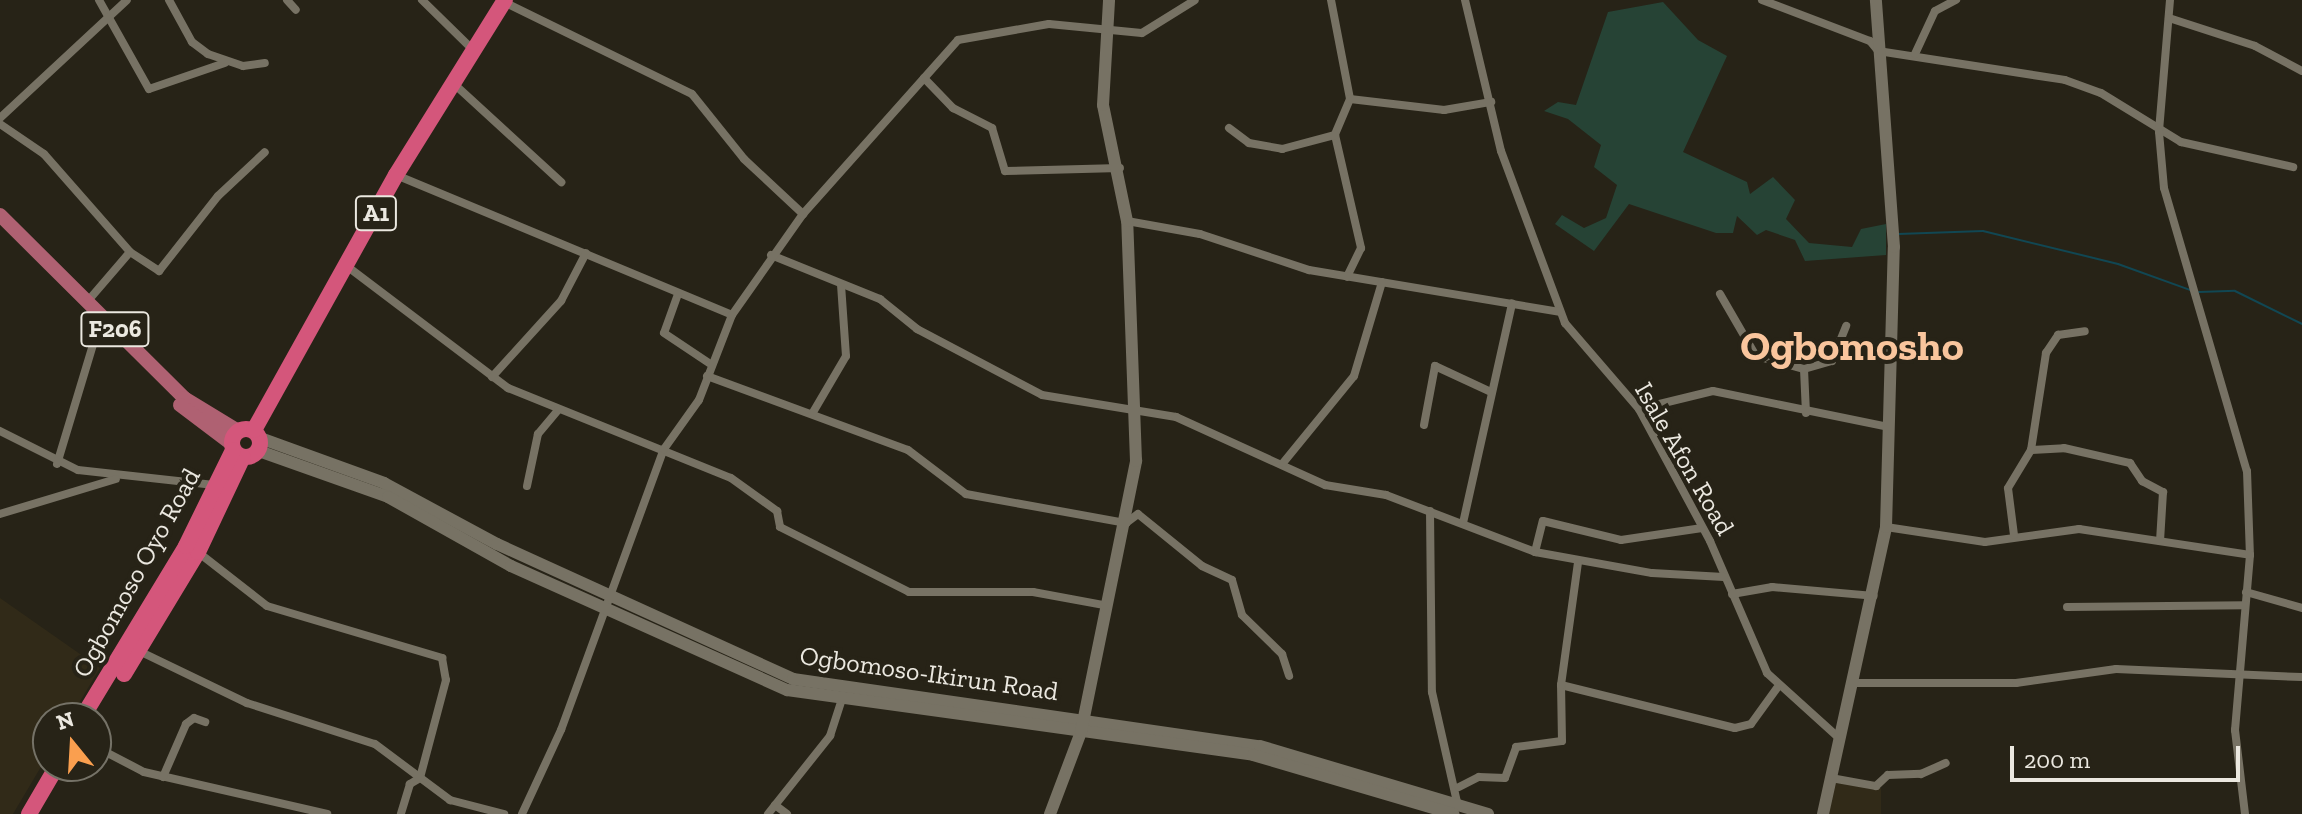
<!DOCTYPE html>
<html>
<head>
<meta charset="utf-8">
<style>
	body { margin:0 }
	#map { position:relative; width:2302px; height:814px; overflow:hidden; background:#272317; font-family:"Zilla Slab",serif }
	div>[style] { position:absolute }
	.built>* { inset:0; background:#312a18 }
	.green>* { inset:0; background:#264335 }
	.stream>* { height:2px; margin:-1px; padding:0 1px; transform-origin:1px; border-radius:1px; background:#114753 }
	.street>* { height:8px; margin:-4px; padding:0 4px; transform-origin:4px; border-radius:4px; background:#777264 }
	.secondary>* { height:12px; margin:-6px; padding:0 6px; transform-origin:6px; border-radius:6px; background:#777264 }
	.primary>* { height:14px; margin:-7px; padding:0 7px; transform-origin:7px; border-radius:7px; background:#af6172 }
	.highway>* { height:16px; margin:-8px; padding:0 8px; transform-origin:8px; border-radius:8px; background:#d4567b }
	.highway>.ring { margin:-8px; padding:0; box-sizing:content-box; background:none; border:16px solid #d4567b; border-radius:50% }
	span { translate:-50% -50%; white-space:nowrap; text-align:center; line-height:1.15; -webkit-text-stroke:8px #272317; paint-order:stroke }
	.shield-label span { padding:2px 6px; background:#272317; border:2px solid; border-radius:6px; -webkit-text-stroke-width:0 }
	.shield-label { font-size:24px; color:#ebe8e0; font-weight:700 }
	.street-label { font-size:26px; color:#ebe8e0 }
	.town-label { font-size:42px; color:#f9c59d; font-weight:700 }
	.north { position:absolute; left:32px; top:702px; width:80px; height:80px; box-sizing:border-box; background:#272317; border:2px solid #757267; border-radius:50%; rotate:342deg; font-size:22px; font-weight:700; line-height:32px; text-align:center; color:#ebe8e0 }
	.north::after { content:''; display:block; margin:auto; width:28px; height:36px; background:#fa9f4f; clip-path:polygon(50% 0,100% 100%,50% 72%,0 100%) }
	.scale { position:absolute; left:2010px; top:746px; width:230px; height:36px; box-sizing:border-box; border:4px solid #ebe8e0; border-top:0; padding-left:10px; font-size:24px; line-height:28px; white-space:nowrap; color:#ebe8e0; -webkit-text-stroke:6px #272317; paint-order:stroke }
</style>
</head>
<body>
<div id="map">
	<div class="built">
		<div style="clip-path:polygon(0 598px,100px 668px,70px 718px,48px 718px,48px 755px,13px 814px,0 814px)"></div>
		<div style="clip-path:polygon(1836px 783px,1881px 788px,1881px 814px,1829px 814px)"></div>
	</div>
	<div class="green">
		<div style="clip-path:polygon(1663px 2px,1698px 40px,1727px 56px,1683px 152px,1747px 182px,1750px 194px,1773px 177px,1795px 200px,1786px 219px,1809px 243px,1852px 247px,1861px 229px,1886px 224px,1886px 255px,1805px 261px,1795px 240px,1766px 230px,1757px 235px,1737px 216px,1733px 233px,1716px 233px,1629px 204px,1594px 251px,1555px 224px,1562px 215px,1584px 228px,1606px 218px,1617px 185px,1594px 167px,1601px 145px,1568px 119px,1544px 111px,1558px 102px,1576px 105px,1608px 12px)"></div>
	</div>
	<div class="stream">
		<div style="left:1898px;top:234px;width:85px;rotate:-2deg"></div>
		<div style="left:1983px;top:231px;width:139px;rotate:13.7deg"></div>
		<div style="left:2118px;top:264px;width:80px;rotate:19.8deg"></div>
		<div style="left:2199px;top:292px;width:36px;rotate:-2deg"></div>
		<div style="left:2235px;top:291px;width:75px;rotate:26.2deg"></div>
	</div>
	<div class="street">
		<div style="left:99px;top:0;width:102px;rotate:60.7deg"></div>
		<div style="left:149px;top:89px;width:80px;rotate:-18.9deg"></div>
		<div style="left:169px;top:0;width:48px;rotate:61.3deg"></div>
		<div style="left:192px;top:42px;width:20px;rotate:37deg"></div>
		<div style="left:208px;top:54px;width:37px;rotate:19deg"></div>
		<div style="left:243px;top:66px;width:22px;rotate:-8deg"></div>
		<div style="left:287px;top:0;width:13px;rotate:48deg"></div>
		<div style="left:422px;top:0;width:71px;rotate:44.4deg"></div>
		<div style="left:1331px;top:0;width:101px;rotate:79.1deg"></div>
		<div style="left:1350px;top:99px;width:39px;rotate:113deg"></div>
		<div style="left:1335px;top:135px;width:116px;rotate:77deg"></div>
		<div style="left:1361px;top:248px;width:32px;rotate:116deg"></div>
		<div style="left:1465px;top:0;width:155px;rotate:76.6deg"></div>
		<div style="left:1501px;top:151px;width:184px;rotate:69.6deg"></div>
		<div style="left:1565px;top:323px;width:113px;rotate:49.3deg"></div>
		<div style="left:1639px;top:409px;width:150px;rotate:61.7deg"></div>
		<div style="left:1710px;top:541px;width:144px;rotate:66.6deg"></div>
		<div style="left:1767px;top:673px;width:97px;rotate:42.1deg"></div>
		<div style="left:1762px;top:0;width:116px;rotate:20.8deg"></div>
		<div style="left:1870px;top:41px;width:13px;rotate:51deg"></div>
		<div style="left:1878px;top:51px;width:189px;rotate:8.8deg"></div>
		<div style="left:2065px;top:80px;width:38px;rotate:20deg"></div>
		<div style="left:2101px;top:93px;width:94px;rotate:31.5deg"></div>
		<div style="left:2181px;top:142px;width:115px;rotate:12.6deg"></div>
		<div style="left:2170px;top:0;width:132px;rotate:94.8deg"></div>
		<div style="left:2159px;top:132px;width:56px;rotate:84.9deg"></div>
		<div style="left:2164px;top:188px;width:295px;rotate:73.7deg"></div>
		<div style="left:2247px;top:471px;width:84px;rotate:88deg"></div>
		<div style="left:2250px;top:555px;width:176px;rotate:94.9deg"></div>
		<div style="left:2235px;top:730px;width:85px;rotate:83.2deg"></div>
		<div style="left:504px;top:2px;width:209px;rotate:26.1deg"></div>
		<div style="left:692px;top:94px;width:83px;rotate:51.3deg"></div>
		<div style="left:744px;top:159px;width:81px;rotate:43deg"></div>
		<div style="left:2169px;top:18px;width:90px;rotate:18deg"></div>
		<div style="left:2255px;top:46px;width:53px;rotate:28deg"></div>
		<div style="left:1915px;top:54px;width:47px;rotate:-65.1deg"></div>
		<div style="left:1935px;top:11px;width:24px;rotate:-28deg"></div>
		<div style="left:924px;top:78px;width:42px;rotate:46deg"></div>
		<div style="left:953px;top:108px;width:44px;rotate:27.1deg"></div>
		<div style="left:992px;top:128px;width:45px;rotate:73.2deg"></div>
		<div style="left:1005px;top:171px;width:115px;rotate:-1.5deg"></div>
		<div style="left:453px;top:83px;width:147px;rotate:42.5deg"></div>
		<div style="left:1350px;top:99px;width:95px;rotate:6.7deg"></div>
		<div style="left:1444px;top:110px;width:48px;rotate:-9.7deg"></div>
		<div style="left:0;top:118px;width:173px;rotate:-42.9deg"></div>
		<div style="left:0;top:124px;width:53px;rotate:34.3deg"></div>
		<div style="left:44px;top:154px;width:130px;rotate:48.7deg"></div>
		<div style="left:1229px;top:128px;width:25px;rotate:37deg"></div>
		<div style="left:1249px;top:143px;width:34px;rotate:10deg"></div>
		<div style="left:1282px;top:149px;width:55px;rotate:-14.8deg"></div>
		<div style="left:396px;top:175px;width:364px;rotate:22.6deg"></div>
		<div style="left:1127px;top:221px;width:74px;rotate:10.1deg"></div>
		<div style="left:1200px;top:234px;width:115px;rotate:18.3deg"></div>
		<div style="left:1309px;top:270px;width:254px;rotate:9.5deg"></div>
		<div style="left:771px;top:255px;width:118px;rotate:22deg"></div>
		<div style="left:880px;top:299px;width:48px;rotate:39deg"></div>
		<div style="left:917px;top:329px;width:141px;rotate:27.8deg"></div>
		<div style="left:1042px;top:395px;width:136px;rotate:9.3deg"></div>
		<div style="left:1176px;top:417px;width:164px;rotate:24.5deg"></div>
		<div style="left:1325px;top:485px;width:62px;rotate:9.3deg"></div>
		<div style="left:1386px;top:495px;width:160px;rotate:20.9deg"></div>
		<div style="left:1535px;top:552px;width:119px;rotate:10.2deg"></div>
		<div style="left:1652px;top:573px;width:72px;rotate:3.2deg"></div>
		<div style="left:348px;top:267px;width:201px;rotate:37.1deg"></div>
		<div style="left:508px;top:388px;width:240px;rotate:22deg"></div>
		<div style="left:731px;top:478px;width:57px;rotate:35.7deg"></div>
		<div style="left:777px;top:511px;width:16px;rotate:79deg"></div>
		<div style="left:780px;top:527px;width:144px;rotate:26.7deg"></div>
		<div style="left:909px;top:592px;width:124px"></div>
		<div style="left:1033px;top:592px;width:71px;rotate:10.5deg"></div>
		<div style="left:678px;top:294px;width:41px;rotate:109.7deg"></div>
		<div style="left:664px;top:333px;width:54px;rotate:33.7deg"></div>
		<div style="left:1720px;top:294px;width:72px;rotate:59.9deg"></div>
		<div style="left:1756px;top:356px;width:50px;rotate:15.2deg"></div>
		<div style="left:1804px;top:369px;width:29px;rotate:-16deg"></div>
		<div style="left:1832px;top:361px;width:38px;rotate:-68deg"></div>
		<div style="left:87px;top:302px;width:66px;rotate:-49.3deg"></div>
		<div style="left:130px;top:252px;width:35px;rotate:33deg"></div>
		<div style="left:159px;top:271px;width:95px;rotate:-51.8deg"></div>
		<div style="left:218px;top:196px;width:64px;rotate:-43.1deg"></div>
		<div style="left:1804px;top:369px;width:44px;rotate:87.4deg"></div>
		<div style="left:707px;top:376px;width:214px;rotate:20.2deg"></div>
		<div style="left:908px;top:450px;width:73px;rotate:37.2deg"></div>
		<div style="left:966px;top:494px;width:163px;rotate:10.3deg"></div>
		<div style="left:1126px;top:523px;width:15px;rotate:-37deg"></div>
		<div style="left:1138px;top:514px;width:82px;rotate:39.1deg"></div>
		<div style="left:1202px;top:566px;width:33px;rotate:25deg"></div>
		<div style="left:1232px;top:580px;width:36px;rotate:74deg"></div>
		<div style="left:1242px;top:615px;width:56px;rotate:44.3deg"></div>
		<div style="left:1282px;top:654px;width:23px;rotate:72deg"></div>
		<div style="left:492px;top:377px;width:103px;rotate:-47.8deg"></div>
		<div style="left:561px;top:301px;width:54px;rotate:-62.5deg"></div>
		<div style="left:1639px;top:409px;width:76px;rotate:-13.7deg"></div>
		<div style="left:1713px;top:391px;width:180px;rotate:11.6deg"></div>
		<div style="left:812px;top:414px;width:67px;rotate:-59.6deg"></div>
		<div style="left:846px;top:356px;width:72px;rotate:-94deg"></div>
		<div style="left:1424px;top:425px;width:60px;rotate:-79.4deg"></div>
		<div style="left:1435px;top:366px;width:62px;rotate:24.9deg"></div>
		<div style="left:0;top:431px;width:87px;rotate:26.6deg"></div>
		<div style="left:78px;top:470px;width:137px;rotate:6.3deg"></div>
		<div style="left:2031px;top:450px;width:33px;rotate:-3deg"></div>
		<div style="left:2064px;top:448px;width:68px;rotate:12.8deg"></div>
		<div style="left:2130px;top:463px;width:22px;rotate:56deg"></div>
		<div style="left:2142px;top:481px;width:24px;rotate:28deg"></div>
		<div style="left:2163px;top:492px;width:49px;rotate:93.5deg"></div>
		<div style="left:1283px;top:463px;width:112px;rotate:-50.8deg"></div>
		<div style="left:1354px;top:376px;width:98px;rotate:-73.4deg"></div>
		<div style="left:57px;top:464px;width:145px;rotate:-73.2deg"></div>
		<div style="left:527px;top:486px;width:53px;rotate:-78.1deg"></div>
		<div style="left:538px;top:434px;width:31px;rotate:-50deg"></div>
		<div style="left:1430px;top:511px;width:181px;rotate:89.4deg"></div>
		<div style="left:1432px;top:692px;width:113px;rotate:77.2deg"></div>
		<div style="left:0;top:514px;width:121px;rotate:-16.8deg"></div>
		<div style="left:1463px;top:523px;width:225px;rotate:-77.4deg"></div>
		<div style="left:1886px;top:527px;width:100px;rotate:8.6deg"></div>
		<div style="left:1985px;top:542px;width:95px;rotate:-7.9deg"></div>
		<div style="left:2079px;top:529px;width:173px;rotate:8.6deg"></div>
		<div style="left:2014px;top:535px;width:47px;rotate:-97.3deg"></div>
		<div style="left:2008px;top:488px;width:44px;rotate:-58.8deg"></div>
		<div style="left:2031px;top:450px;width:98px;rotate:-81.2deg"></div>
		<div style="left:2046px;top:353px;width:22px;rotate:-56deg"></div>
		<div style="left:2058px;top:335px;width:27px;rotate:-8deg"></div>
		<div style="left:1535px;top:552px;width:32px;rotate:-76deg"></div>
		<div style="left:1543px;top:521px;width:80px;rotate:13.7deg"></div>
		<div style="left:1621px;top:540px;width:82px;rotate:-8.4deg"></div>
		<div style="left:199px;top:553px;width:86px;rotate:37.9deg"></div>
		<div style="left:267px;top:606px;width:183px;rotate:16.5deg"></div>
		<div style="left:442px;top:658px;width:22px;rotate:80deg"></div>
		<div style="left:446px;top:680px;width:101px;rotate:104.9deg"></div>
		<div style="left:420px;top:778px;width:12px;rotate:149deg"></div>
		<div style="left:410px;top:784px;width:31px;rotate:107deg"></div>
		<div style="left:2246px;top:592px;width:58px;rotate:15.9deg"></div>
		<div style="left:1732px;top:594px;width:41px;rotate:-9.9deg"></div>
		<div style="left:1772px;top:587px;width:102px;rotate:5deg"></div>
		<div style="left:2067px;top:607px;width:178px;rotate:-0.6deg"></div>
		<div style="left:139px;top:651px;width:120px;rotate:25.7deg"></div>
		<div style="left:247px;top:703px;width:134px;rotate:17.8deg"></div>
		<div style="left:375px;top:744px;width:94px;rotate:36.7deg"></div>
		<div style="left:450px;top:800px;width:56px;rotate:14.5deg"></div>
		<div style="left:1856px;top:683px;width:160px"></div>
		<div style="left:2016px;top:683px;width:101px;rotate:-8deg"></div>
		<div style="left:2116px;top:669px;width:186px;rotate:2.5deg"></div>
		<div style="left:1561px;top:685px;width:179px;rotate:13.9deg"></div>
		<div style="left:1735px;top:728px;width:16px;rotate:-14deg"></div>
		<div style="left:1751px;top:724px;width:44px;rotate:-54.2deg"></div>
		<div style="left:96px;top:747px;width:54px;rotate:27.5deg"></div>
		<div style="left:144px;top:772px;width:188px;rotate:12.9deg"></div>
		<div style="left:163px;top:777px;width:58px;rotate:-66.5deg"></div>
		<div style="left:186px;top:724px;width:10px;rotate:-37deg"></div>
		<div style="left:194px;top:718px;width:12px;rotate:20deg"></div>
		<div style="left:1831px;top:778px;width:46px;rotate:10.1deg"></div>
		<div style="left:1876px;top:786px;width:16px;rotate:-43deg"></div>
		<div style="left:1888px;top:775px;width:33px;rotate:-2deg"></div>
		<div style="left:1921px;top:774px;width:27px;rotate:-24deg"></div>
		<div style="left:1459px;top:787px;width:22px;rotate:-27deg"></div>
		<div style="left:1479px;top:777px;width:26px;rotate:2deg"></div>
		<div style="left:1505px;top:778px;width:33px;rotate:-70deg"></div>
		<div style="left:1516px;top:747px;width:46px;rotate:-7.4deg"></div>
		<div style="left:1562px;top:741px;width:56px;rotate:-91deg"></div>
		<div style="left:1561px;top:685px;width:123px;rotate:-82.1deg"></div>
		<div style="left:775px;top:805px;width:15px;rotate:37deg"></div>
		<div style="left:522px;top:814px;width:93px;rotate:-65.1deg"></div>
		<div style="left:561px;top:730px;width:299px;rotate:-69.9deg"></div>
		<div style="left:664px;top:449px;width:60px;rotate:-54.5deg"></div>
		<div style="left:699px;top:400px;width:91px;rotate:-68.8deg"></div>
		<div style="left:732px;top:315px;width:123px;rotate:-54.9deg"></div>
		<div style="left:803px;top:214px;width:233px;rotate:-48.3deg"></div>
		<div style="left:958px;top:40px;width:92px;rotate:-10deg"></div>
		<div style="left:1049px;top:24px;width:93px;rotate:5.5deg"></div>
		<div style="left:1142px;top:33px;width:62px;rotate:-31.9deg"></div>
		<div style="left:768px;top:814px;width:100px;rotate:-51.5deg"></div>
		<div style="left:830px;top:736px;width:38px;rotate:-72deg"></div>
	</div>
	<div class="secondary">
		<div style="left:260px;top:438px;width:132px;rotate:19.9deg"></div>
		<div style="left:384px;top:483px;width:128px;rotate:28.4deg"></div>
		<div style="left:497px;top:544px;width:325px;rotate:24.5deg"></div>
		<div style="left:793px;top:679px;width:472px;rotate:8.2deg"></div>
		<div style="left:1260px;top:746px;width:238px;rotate:16.6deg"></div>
		<div style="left:259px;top:451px;width:137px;rotate:19.6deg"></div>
		<div style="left:388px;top:497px;width:141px;rotate:29.3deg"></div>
		<div style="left:511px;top:566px;width:303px;rotate:24.2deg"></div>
		<div style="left:787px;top:690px;width:471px;rotate:7.9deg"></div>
		<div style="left:1253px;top:755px;width:209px;rotate:16.4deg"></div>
		<div style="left:1050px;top:814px;width:88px;rotate:-69.3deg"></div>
		<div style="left:1081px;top:732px;width:277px;rotate:-78.5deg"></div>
		<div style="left:1136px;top:461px;width:240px;rotate:-92.1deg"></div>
		<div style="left:1127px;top:221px;width:118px;rotate:-101.7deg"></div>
		<div style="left:1103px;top:105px;width:105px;rotate:-86.7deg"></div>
		<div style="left:1823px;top:814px;width:294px;rotate:-77.6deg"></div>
		<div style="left:1886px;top:527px;width:280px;rotate:-88.4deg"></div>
		<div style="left:1894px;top:247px;width:248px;rotate:-94.2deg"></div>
	</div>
	<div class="primary">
		<div style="left:0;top:215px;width:260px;rotate:44.8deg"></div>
		<div style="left:184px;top:398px;width:63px;rotate:31.4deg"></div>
		<div style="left:180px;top:405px;width:65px;rotate:36.9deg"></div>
	</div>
	<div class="highway">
		<div class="ring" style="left:232px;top:429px;width:12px;height:12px"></div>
		<div style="left:254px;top:430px;width:292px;rotate:-60.9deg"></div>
		<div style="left:396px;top:175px;width:206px;rotate:-58.1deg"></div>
		<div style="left:124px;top:674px;width:143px;rotate:-58.8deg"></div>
		<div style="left:198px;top:552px;width:105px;rotate:-64.7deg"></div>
		<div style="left:82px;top:718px;width:201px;rotate:-58.8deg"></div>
		<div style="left:186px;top:546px;width:107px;rotate:-63.9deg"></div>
		<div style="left:29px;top:814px;width:56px;rotate:-59.7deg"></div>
	</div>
	<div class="shield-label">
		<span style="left:376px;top:213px">A1</span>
		<span style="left:115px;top:329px">F206</span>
	</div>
	<div class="street-label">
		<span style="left:1684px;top:459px;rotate:60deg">Isale Afon Road</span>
		<span style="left:137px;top:573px;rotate:-61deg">Ogbomoso Oyo Road</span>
		<span style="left:929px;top:674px;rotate:8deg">Ogbomoso-Ikirun Road</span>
	</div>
	<div class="town-label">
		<span style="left:1852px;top:346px">Ogbomosho</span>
	</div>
	<div class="north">N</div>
	<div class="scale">200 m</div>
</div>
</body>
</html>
